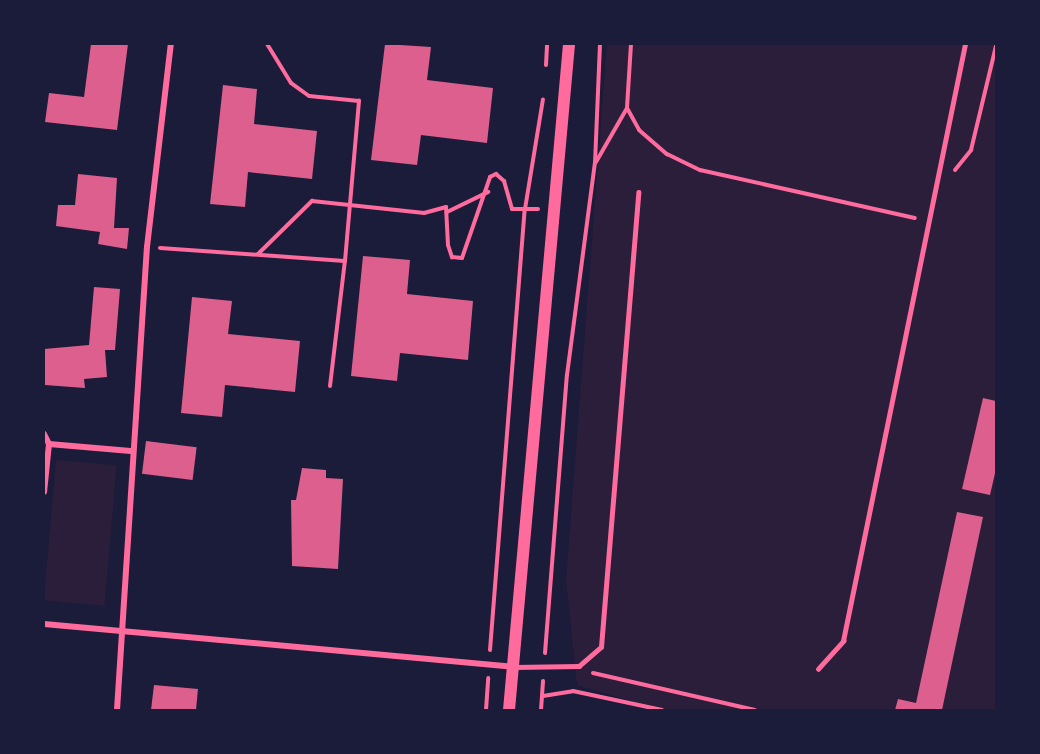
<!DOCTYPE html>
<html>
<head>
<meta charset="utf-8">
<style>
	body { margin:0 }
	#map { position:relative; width:1040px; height:754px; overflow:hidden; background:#1b1b3a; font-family:Barlow,sans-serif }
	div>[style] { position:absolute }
	.green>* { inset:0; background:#2a1e3b; transform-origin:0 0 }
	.building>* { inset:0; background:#dd5f8e; transform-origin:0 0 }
	.path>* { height:4px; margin:-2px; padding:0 2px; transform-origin:2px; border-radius:2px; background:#ff6b9d }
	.service>* { height:4.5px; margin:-2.25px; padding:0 2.25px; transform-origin:2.25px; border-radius:2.25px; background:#ff6b9d }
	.minor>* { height:6px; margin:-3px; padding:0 3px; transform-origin:3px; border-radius:3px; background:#ff6b9d }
	.secondary>* { height:12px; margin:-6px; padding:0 6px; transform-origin:6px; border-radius:6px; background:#ff6b9d }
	span { translate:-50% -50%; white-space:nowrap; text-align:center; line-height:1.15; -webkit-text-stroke:4.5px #1b1b3a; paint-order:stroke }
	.frame { position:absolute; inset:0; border:45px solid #1b1b3a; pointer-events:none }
</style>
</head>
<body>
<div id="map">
	<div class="green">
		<div style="clip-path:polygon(607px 44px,996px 44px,996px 710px,661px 710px,577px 685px,566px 580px)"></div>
		<div style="left:56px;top:460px;width:61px;height:141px;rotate:5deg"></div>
	</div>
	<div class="building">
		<div style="clip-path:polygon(91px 44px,128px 44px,117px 130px,45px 122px,49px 93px,84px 97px)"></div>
		<div style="clip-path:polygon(385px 44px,431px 47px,427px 80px,493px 88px,487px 143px,421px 135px,417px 165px,371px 160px)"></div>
		<div style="clip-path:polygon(223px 85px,257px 89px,254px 124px,317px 131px,312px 179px,248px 172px,245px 207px,210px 204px)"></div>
		<div style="clip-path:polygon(78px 174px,117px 178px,114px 228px,129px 228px,127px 249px,98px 244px,100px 232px,56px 226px,58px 205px,75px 205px)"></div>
		<div style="clip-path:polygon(363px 256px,410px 260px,407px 294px,473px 301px,468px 360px,400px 353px,397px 381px,351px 376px)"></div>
		<div style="clip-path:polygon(94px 287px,120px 289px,115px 350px,105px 350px,107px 377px,84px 379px,85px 388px,45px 385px,44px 349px,89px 345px)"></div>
		<div style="clip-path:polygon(192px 297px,232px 301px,228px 334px,300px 341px,295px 392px,225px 385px,222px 417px,181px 413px)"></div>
		<div style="clip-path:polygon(983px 398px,996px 401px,996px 469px,990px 495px,962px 489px)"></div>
		<div style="left:146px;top:441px;width:51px;height:33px;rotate:7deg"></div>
		<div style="clip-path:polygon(302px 468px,326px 470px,326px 478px,343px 479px,338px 569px,292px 566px,291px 500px,296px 500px)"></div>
		<div style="clip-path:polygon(957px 512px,983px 517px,942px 710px,895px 710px,898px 699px,916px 703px)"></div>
		<div style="clip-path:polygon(154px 685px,198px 689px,196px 710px,151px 710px)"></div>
	</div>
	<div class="path">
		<div style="left:631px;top:44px;width:64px;rotate:93.6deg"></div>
		<div style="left:627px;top:108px;width:25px;rotate:61deg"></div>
		<div style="left:639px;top:130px;width:37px;rotate:41deg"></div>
		<div style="left:667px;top:154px;width:37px;rotate:26deg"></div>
		<div style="left:700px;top:170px;width:220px;rotate:12.6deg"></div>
		<div style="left:546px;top:65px;width:21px;rotate:-87deg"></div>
		<div style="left:596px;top:162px;width:62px;rotate:-60.1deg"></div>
		<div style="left:955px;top:170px;width:26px;rotate:-51deg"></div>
		<div style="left:971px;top:150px;width:107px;rotate:-76.5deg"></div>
		<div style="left:447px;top:212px;width:46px;rotate:-26deg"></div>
		<div style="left:160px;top:248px;width:185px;rotate:4deg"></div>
		<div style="left:345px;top:261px;width:161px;rotate:-85deg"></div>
		<div style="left:359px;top:101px;width:50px;rotate:-174.3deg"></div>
		<div style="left:309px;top:96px;width:22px;rotate:-144deg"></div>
		<div style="left:291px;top:83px;width:46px;rotate:-121.6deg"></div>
		<div style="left:258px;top:254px;width:76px;rotate:-44.5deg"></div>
		<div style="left:312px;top:201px;width:113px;rotate:6.1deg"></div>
		<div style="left:424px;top:213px;width:23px;rotate:-15deg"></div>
		<div style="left:446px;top:207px;width:38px;rotate:87deg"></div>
		<div style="left:448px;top:245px;width:13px;rotate:72deg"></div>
		<div style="left:452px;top:257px;width:10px;rotate:6deg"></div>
		<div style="left:462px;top:258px;width:86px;rotate:-70.9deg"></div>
		<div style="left:490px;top:177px;width:7px;rotate:-27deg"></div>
		<div style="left:496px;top:174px;width:11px;rotate:41deg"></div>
		<div style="left:504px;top:181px;width:29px;rotate:74deg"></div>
		<div style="left:512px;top:209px;width:26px"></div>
		<div style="left:330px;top:386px;width:126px;rotate:-83.2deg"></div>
		<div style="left:490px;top:650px;width:442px;rotate:-85.5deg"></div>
		<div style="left:525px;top:209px;width:111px;rotate:-80.7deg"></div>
		<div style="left:545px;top:653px;width:279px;rotate:-85.5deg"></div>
		<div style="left:567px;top:375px;width:214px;rotate:-82.5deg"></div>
		<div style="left:595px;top:163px;width:119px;rotate:-87.6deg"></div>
		<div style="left:593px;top:673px;width:166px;rotate:12.9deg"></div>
		<div style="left:543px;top:696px;width:30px;rotate:-9deg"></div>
		<div style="left:573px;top:691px;width:91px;rotate:12.1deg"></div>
		<div style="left:486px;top:710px;width:32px;rotate:-86deg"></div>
		<div style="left:541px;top:710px;width:29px;rotate:-86deg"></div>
	</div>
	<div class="service">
		<div style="left:513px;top:667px;width:66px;rotate:-0.9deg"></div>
		<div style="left:579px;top:666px;width:29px;rotate:-41deg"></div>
		<div style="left:601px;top:647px;width:456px;rotate:-85.3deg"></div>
		<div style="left:818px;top:669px;width:38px;rotate:-48deg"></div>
		<div style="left:843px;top:641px;width:609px;rotate:-78.45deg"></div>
	</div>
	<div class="minor">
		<div style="left:44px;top:434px;width:11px;rotate:63deg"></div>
		<div style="left:49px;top:444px;width:48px;rotate:95.9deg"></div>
		<div style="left:49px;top:444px;width:82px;rotate:4.9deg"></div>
		<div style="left:44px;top:624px;width:471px;rotate:5.2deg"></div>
		<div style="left:117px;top:710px;width:464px;rotate:-86.3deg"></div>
		<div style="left:147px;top:247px;width:204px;rotate:-83.3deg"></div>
	</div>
	<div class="secondary">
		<div style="left:509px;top:710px;width:669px;rotate:-84.85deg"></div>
	</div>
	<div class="frame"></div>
</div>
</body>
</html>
